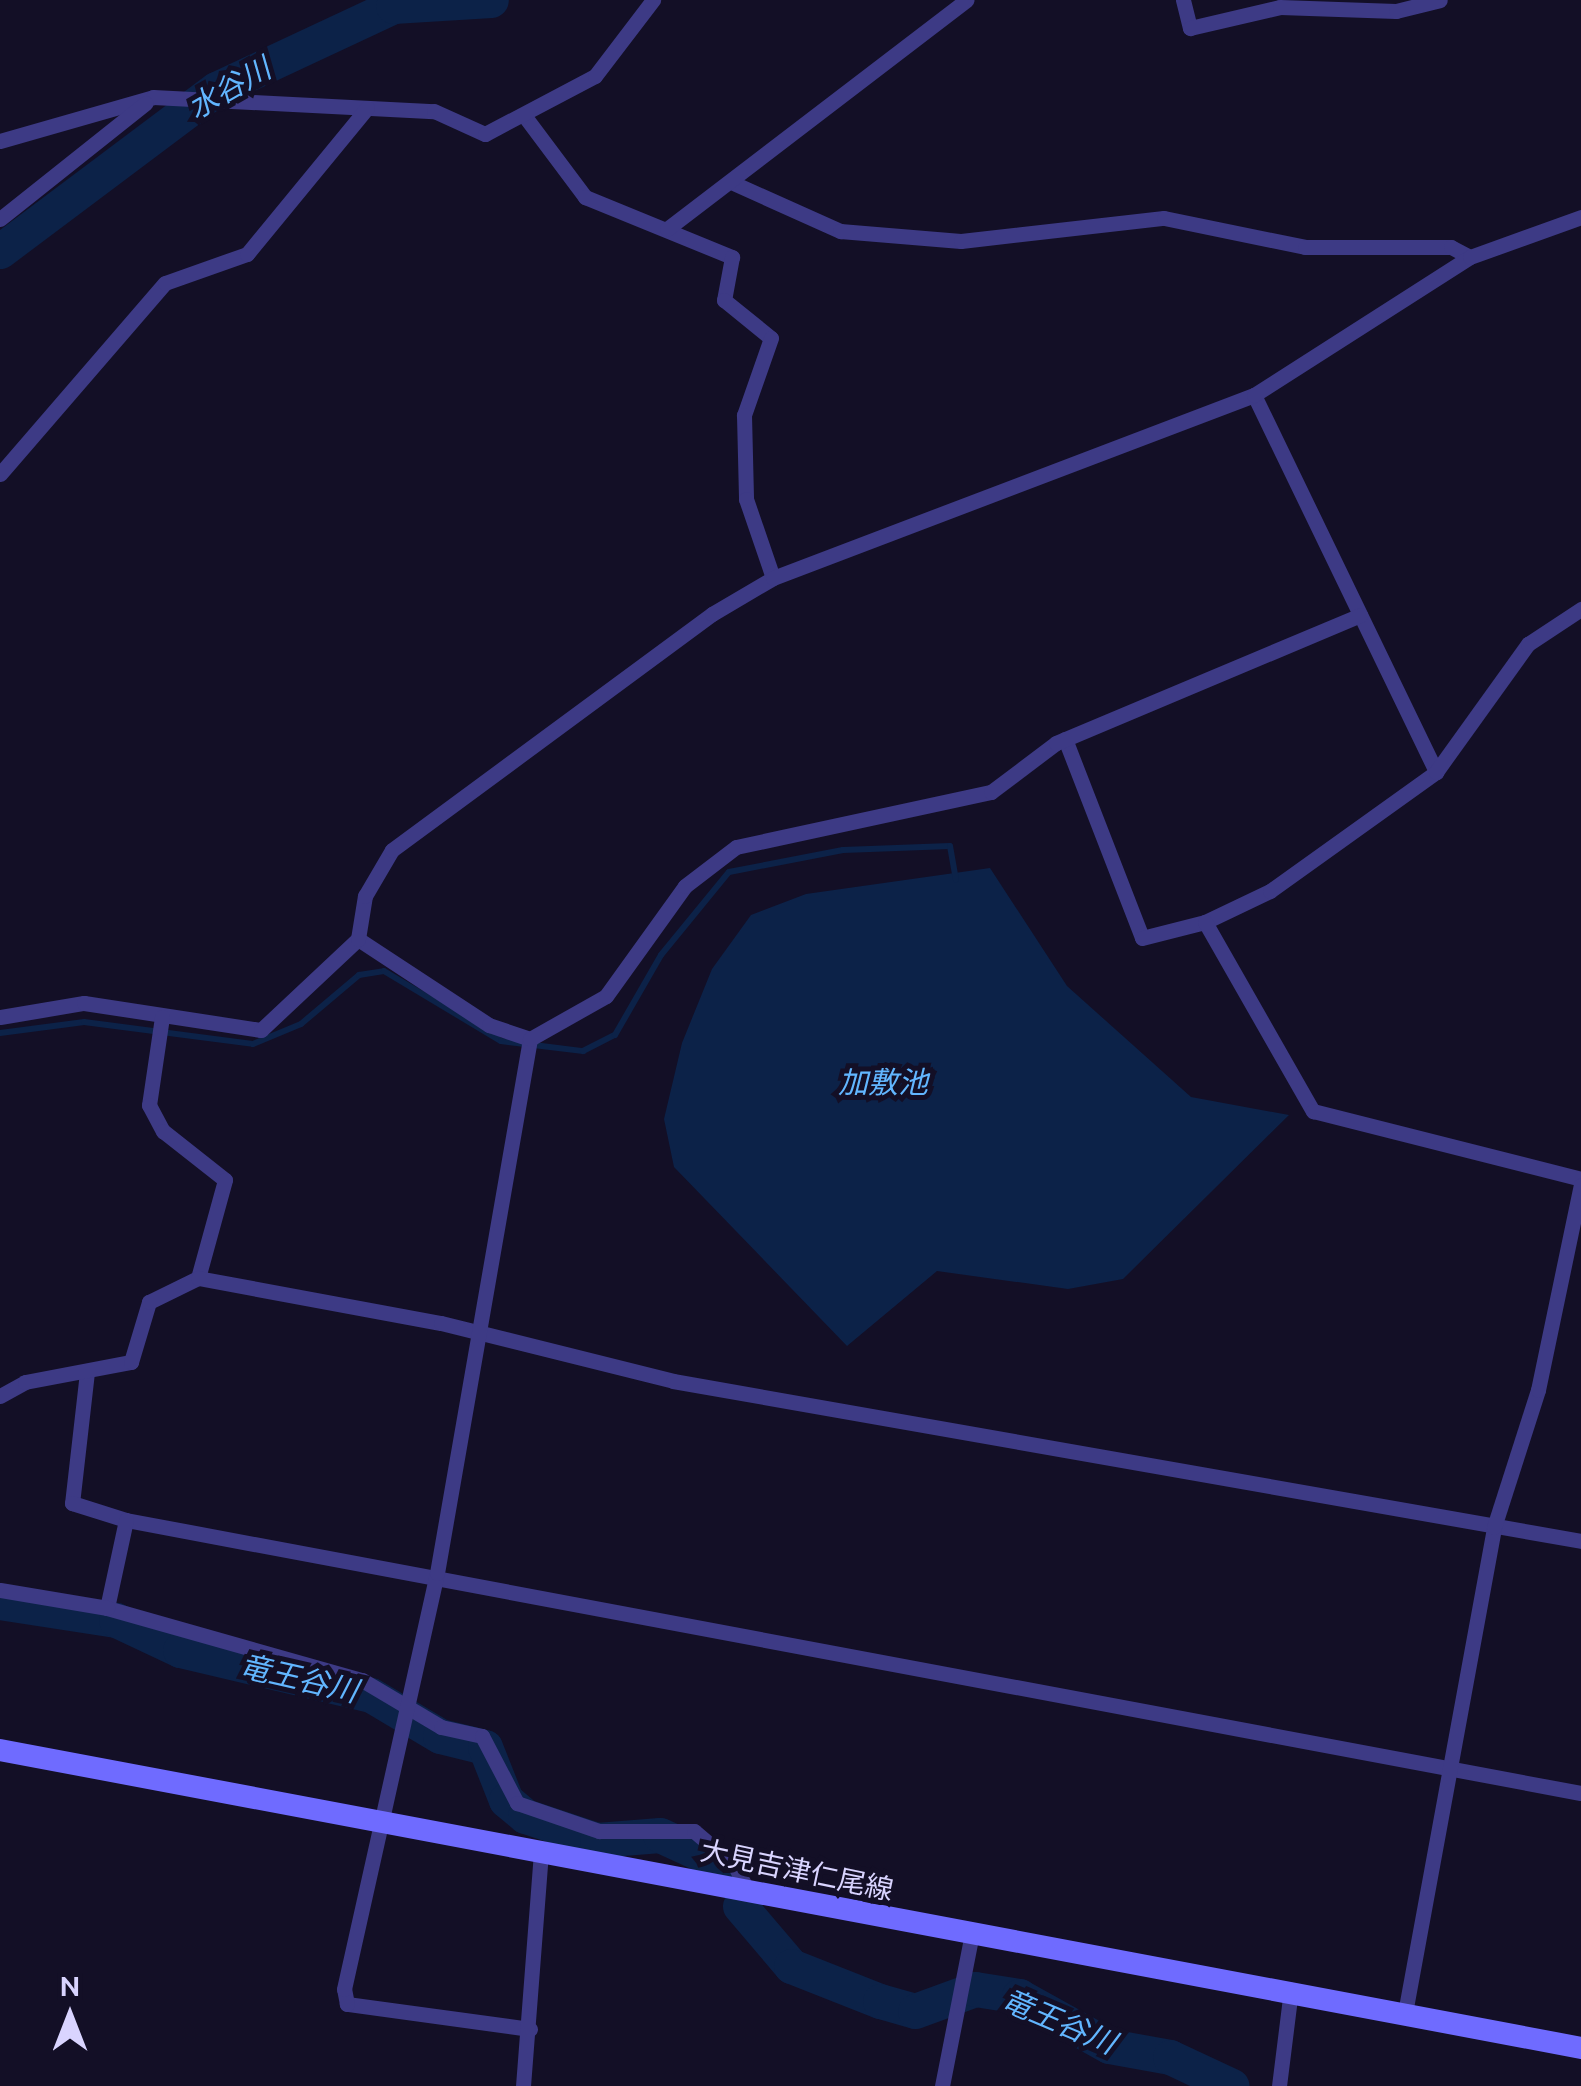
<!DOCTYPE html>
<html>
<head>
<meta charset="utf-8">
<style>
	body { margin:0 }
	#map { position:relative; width:1581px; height:2086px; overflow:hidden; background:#130f26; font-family:Ubuntu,"Noto Sans JP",sans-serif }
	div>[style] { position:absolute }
	.water>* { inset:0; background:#0c2248 }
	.stream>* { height:6px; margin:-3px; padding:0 3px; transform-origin:3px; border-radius:3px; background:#0c2248 }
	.river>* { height:35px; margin:-17.5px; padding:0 17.5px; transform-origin:17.5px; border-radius:17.5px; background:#0c2248 }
	.minor>* { height:15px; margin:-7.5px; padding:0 7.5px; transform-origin:7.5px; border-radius:7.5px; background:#3d3a85 }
	.secondary>* { height:22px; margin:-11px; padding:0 11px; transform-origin:11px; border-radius:11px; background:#6f6bff }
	span { translate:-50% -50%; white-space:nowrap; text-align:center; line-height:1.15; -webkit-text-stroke:10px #130f26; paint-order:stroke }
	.street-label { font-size:28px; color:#d9d4ff }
	.water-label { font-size:30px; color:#62b6ff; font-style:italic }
	.north { position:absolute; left:20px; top:1966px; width:100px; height:100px; -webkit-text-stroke:8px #130f26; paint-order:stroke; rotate:0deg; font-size:28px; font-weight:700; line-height:40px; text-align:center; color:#d9d4ff }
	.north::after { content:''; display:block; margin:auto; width:35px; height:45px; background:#d9d4ff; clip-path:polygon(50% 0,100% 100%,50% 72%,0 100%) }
</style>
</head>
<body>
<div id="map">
	<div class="water">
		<div style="clip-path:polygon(990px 868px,1067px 986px,1191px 1097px,1289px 1115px,1123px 1279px,1068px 1289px,937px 1271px,847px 1346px,674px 1167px,664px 1119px,682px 1043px,712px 969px,751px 915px,806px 894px)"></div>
	</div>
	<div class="stream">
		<div style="left:0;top:1033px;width:85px;rotate:-7.5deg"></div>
		<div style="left:84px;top:1022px;width:170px;rotate:7.4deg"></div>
		<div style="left:253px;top:1044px;width:52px;rotate:-22.6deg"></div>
		<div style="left:301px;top:1024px;width:76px;rotate:-40.2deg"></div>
		<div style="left:359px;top:975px;width:25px;rotate:-9deg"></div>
		<div style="left:384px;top:971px;width:136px;rotate:30.9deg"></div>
		<div style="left:501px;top:1041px;width:83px;rotate:7deg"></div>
		<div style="left:583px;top:1051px;width:36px;rotate:-27deg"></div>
		<div style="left:615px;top:1035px;width:92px;rotate:-60.1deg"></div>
		<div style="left:661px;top:955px;width:107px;rotate:-50.7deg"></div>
		<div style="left:729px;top:872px;width:116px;rotate:-10.9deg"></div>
		<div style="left:843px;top:850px;width:107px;rotate:-2.1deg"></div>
		<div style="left:950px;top:846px;width:34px;rotate:80deg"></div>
	</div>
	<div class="river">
		<div style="left:0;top:251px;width:270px;rotate:-36.9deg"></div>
		<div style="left:216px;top:89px;width:195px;rotate:-25.1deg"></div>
		<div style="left:393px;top:6px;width:98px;rotate:-3.5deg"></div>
		<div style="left:0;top:1602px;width:117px;rotate:8.8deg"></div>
		<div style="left:116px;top:1620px;width:71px;rotate:25.1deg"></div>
		<div style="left:180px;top:1650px;width:196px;rotate:13.3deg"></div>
		<div style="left:371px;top:1695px;width:80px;rotate:30.7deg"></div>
		<div style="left:440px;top:1736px;width:46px;rotate:13.7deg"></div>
		<div style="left:485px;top:1747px;width:57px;rotate:68.4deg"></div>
		<div style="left:506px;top:1800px;width:25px;rotate:40deg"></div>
		<div style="left:525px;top:1816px;width:76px;rotate:18.4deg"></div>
		<div style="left:597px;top:1840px;width:63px;rotate:-4.5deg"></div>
		<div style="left:660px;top:1835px;width:67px;rotate:24.7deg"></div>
		<div style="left:740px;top:1906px;width:79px;rotate:49.6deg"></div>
		<div style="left:791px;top:1966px;width:96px;rotate:21.5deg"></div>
		<div style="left:880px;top:2001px;width:36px;rotate:16deg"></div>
		<div style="left:915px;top:2011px;width:64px;rotate:-20.1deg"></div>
		<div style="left:975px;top:1989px;width:45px;rotate:9deg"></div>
		<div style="left:1019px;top:1996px;width:103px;rotate:29.1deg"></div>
		<div style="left:1109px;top:2046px;width:62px;rotate:10.2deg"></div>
		<div style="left:1170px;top:2057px;width:68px;rotate:25.1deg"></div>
	</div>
	<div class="minor">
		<div style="left:1183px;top:0;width:29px;rotate:76deg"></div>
		<div style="left:1190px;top:28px;width:92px;rotate:-13.1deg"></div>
		<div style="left:1280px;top:7px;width:116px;rotate:2deg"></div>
		<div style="left:1396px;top:11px;width:45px;rotate:-14deg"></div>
		<div style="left:526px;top:118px;width:99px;rotate:53.2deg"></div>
		<div style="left:585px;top:197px;width:159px;rotate:22.2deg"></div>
		<div style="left:732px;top:257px;width:44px;rotate:100.5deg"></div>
		<div style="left:724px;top:300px;width:60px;rotate:39deg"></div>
		<div style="left:771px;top:338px;width:82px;rotate:109.3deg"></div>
		<div style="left:744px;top:415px;width:84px;rotate:88.6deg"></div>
		<div style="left:746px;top:499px;width:83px;rotate:71.1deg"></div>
		<div style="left:0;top:141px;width:159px;rotate:-16deg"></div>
		<div style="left:153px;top:97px;width:281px;rotate:2.9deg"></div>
		<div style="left:434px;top:111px;width:56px;rotate:24.3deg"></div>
		<div style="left:485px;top:134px;width:124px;rotate:-27.8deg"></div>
		<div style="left:595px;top:76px;width:96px;rotate:-52.7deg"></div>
		<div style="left:731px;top:182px;width:120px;rotate:24.2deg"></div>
		<div style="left:840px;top:231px;width:121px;rotate:4.7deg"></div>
		<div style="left:961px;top:241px;width:204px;rotate:-6.5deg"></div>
		<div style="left:1164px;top:218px;width:144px;rotate:11.6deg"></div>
		<div style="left:1305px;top:247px;width:146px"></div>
		<div style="left:1451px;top:247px;width:21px;rotate:28deg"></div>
		<div style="left:0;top:219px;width:186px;rotate:-38.5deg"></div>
		<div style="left:667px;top:229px;width:377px;rotate:-37.4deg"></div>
		<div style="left:1254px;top:395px;width:419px;rotate:64.2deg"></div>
		<div style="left:0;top:474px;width:252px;rotate:-49.2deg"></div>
		<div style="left:165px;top:283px;width:87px;rotate:-19.5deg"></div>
		<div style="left:247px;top:254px;width:189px;rotate:-50.6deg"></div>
		<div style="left:1065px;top:739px;width:213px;rotate:68.8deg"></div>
		<div style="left:1142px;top:938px;width:65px;rotate:-14.3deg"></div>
		<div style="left:1205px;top:922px;width:72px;rotate:-25.5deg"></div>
		<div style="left:1270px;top:891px;width:204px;rotate:-35.6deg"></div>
		<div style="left:1436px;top:772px;width:158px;rotate:-54.3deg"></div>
		<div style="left:1528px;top:644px;width:64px;rotate:-33.4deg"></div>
		<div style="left:1205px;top:922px;width:218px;rotate:60.3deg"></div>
		<div style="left:1313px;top:1111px;width:276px;rotate:14.2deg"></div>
		<div style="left:358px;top:939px;width:157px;rotate:33.3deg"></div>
		<div style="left:489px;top:1025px;width:43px;rotate:18.9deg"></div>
		<div style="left:0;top:1017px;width:85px;rotate:-9.5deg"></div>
		<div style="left:84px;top:1003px;width:179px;rotate:8.7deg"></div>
		<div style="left:261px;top:1030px;width:133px;rotate:-43.2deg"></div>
		<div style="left:358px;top:939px;width:44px;rotate:-80.8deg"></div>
		<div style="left:365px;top:896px;width:53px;rotate:-59.6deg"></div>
		<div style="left:392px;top:850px;width:398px;rotate:-36.4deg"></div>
		<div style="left:712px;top:614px;width:71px;rotate:-30.5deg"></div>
		<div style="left:773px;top:578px;width:515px;rotate:-20.83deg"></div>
		<div style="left:1254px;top:395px;width:256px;rotate:-32.6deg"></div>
		<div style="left:1470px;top:257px;width:118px;rotate:-19.8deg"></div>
		<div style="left:162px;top:1017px;width:89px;rotate:98.4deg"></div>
		<div style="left:149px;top:1105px;width:30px;rotate:62deg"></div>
		<div style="left:163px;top:1131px;width:79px;rotate:38.3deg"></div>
		<div style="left:225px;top:1180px;width:102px;rotate:105.4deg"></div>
		<div style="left:87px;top:1372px;width:132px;rotate:96.5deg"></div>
		<div style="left:72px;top:1503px;width:57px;rotate:17.5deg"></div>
		<div style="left:126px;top:1520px;width:1480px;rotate:10.63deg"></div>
		<div style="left:0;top:1396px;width:29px;rotate:-29deg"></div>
		<div style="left:25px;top:1382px;width:108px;rotate:-10.7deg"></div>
		<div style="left:131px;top:1362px;width:63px;rotate:-73.3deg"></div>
		<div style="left:149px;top:1302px;width:55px;rotate:-26.1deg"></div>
		<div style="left:198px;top:1278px;width:247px;rotate:10.5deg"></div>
		<div style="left:441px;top:1323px;width:239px;rotate:14deg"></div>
		<div style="left:673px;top:1381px;width:922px;rotate:9.99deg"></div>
		<div style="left:126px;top:1520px;width:90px;rotate:102.2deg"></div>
		<div style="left:107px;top:1608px;width:265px;rotate:15.8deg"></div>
		<div style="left:362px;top:1680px;width:92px;rotate:30.7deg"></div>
		<div style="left:441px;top:1727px;width:42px;rotate:12.4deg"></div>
		<div style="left:482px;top:1736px;width:76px;rotate:62.4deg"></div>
		<div style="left:517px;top:1803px;width:87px;rotate:18.9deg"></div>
		<div style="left:599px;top:1831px;width:95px"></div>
		<div style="left:694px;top:1831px;width:54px;rotate:40.5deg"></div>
		<div style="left:735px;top:1866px;width:25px;rotate:63deg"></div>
		<div style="left:0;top:1590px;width:109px;rotate:9.5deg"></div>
		<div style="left:1405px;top:2013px;width:494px;rotate:-79.6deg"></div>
		<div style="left:1494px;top:1527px;width:144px;rotate:-72.2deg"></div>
		<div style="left:1538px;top:1390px;width:209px;rotate:-78.2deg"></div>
		<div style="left:530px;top:2029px;width:185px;rotate:-172.2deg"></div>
		<div style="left:347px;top:2004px;width:15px;rotate:-101deg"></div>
		<div style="left:344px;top:1989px;width:426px;rotate:-77.4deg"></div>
		<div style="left:437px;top:1573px;width:542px;rotate:-80.12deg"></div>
		<div style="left:530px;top:1039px;width:87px;rotate:-29.5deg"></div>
		<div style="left:606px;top:996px;width:135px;rotate:-54.3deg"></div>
		<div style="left:685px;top:886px;width:64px;rotate:-37.4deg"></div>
		<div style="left:736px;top:847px;width:261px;rotate:-12.2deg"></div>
		<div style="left:991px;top:792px;width:81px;rotate:-37deg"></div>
		<div style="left:1056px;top:743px;width:330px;rotate:-22.8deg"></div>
		<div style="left:523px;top:2086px;width:237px;rotate:-85.6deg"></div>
		<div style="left:942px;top:2086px;width:151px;rotate:-78.9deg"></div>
		<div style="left:1279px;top:2086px;width:97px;rotate:-82.9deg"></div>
	</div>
	<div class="secondary">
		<div style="left:0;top:1750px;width:1609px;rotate:10.67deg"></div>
	</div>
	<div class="street-label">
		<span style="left:797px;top:1870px;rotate:12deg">大見吉津仁尾線</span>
	</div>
	<div class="water-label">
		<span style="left:229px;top:88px;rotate:-30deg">水谷川</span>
		<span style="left:883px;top:1082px">加敷池</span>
		<span style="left:299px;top:1678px;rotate:13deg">竜王谷川</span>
		<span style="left:1059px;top:2021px;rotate:23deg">竜王谷川</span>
	</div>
	<div class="north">N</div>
</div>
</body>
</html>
